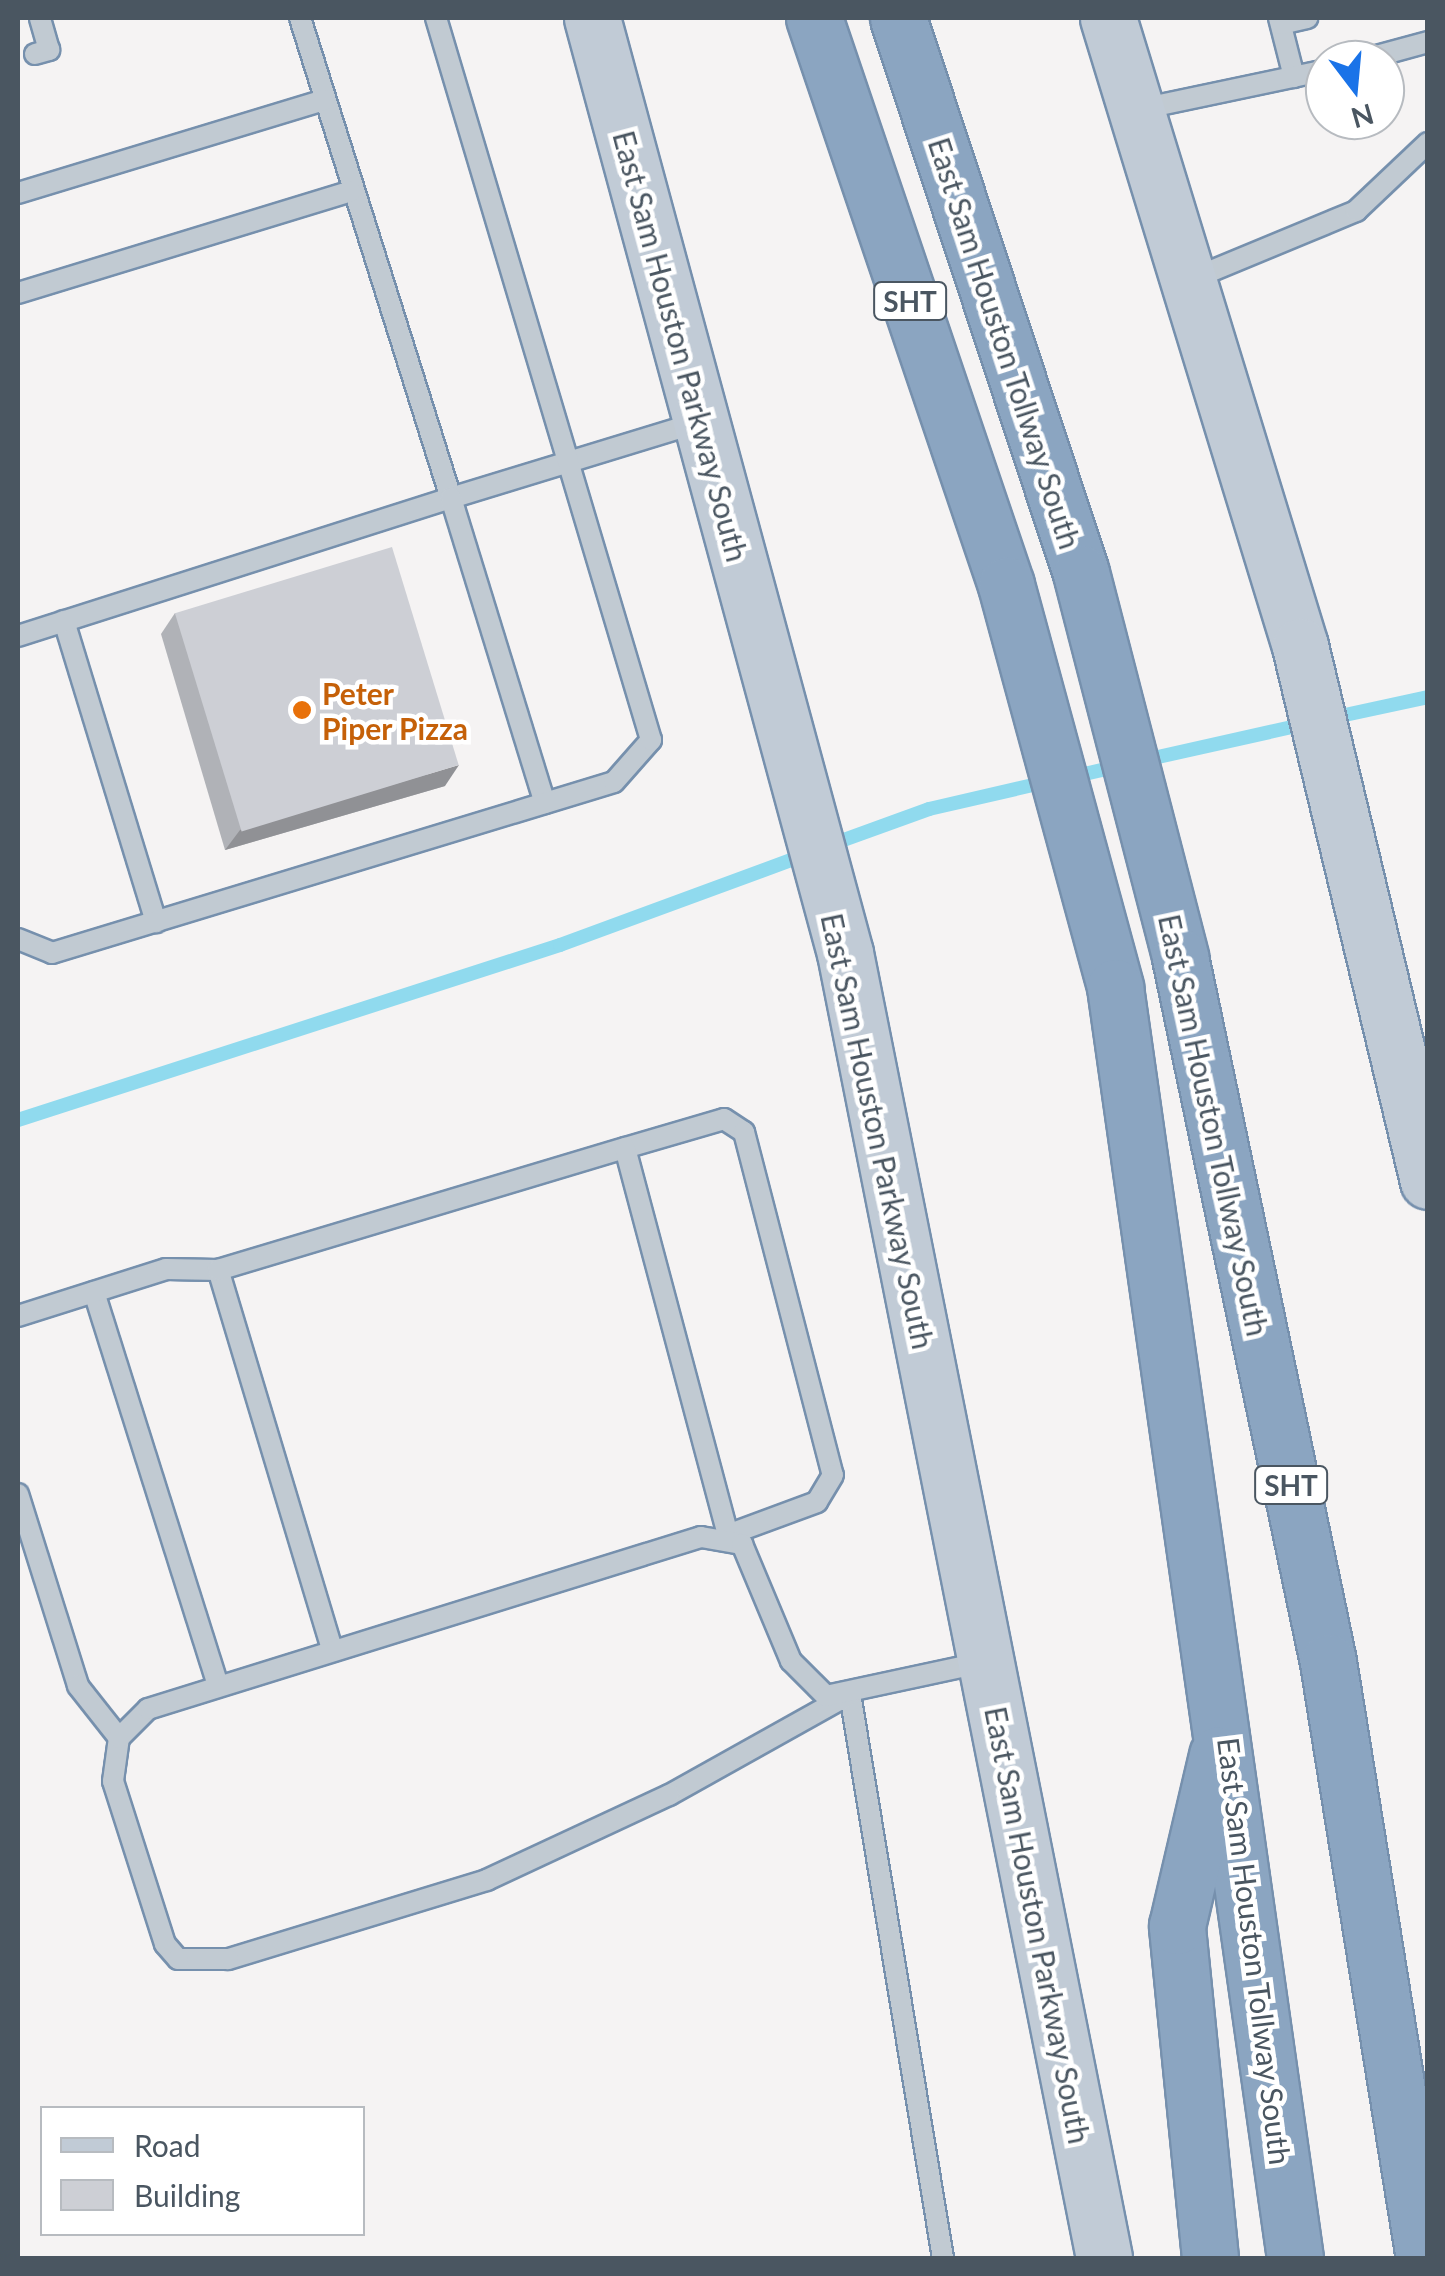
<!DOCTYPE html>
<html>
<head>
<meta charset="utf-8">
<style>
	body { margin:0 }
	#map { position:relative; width:1445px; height:2276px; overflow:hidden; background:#f5f3f3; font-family:Lato,sans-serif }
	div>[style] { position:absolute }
	.stream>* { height:14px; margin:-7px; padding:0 7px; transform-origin:7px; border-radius:7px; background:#90daee }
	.roads { filter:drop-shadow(2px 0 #7690ad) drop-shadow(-2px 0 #7690ad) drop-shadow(0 2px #7690ad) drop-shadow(0 -2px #7690ad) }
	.service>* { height:20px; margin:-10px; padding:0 10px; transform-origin:10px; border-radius:10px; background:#c1cad2 }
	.secondary>* { height:55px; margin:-27.5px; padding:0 27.5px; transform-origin:27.5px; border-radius:27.5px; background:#c1cbd6 }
	.motorway>* { height:55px; margin:-27.5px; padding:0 27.5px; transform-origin:27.5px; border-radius:27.5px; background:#8ba5c1 }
	.wall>* { inset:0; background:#b0b2b7 }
	.shaded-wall>* { inset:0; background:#909195 }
	.building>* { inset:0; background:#cdcfd5; transform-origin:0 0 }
	.dots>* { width:28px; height:28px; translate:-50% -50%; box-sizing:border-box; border:5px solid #fff; border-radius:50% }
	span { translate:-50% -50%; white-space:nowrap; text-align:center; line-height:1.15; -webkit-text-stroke:9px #fff; paint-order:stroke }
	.shield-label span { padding:2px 8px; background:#fff; border:2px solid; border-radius:8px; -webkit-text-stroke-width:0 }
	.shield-label { font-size:28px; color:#4a5661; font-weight:700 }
	.street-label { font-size:30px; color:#4a5661 }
	.food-label { font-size:30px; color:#c56008; font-weight:700 }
	.left { translate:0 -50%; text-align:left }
	.frame { position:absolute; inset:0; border:20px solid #4a5661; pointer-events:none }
	.legend { position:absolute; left:40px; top:2106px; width:325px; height:130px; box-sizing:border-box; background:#fff; border:2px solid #b7bbc0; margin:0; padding:12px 18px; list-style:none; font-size:30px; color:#4a5661 }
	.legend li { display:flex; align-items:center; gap:20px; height:50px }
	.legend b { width:50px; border:2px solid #b7bbc0 }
	.north { position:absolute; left:1305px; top:40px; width:100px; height:100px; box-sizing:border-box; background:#fff; border:2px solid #b7bbc0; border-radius:50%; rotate:164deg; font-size:28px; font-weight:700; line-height:40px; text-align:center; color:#4a5661 }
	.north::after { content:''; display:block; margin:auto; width:35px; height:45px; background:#1a73e8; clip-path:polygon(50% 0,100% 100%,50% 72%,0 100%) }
</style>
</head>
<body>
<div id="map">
	<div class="stream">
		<div style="left:1331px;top:718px;width:99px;rotate:-12.2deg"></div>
		<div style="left:1140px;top:761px;width:174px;rotate:-12.6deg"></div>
		<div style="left:1067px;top:778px;width:53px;rotate:-13deg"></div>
		<div style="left:827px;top:846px;width:109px;rotate:-19.9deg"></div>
		<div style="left:929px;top:809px;width:120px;rotate:-13deg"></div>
		<div style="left:18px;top:1120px;width:570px;rotate:-17.89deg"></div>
		<div style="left:560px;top:945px;width:263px;rotate:-20.2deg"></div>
	</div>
	<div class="roads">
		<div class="service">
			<div style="left:300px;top:18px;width:503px;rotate:72.54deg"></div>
			<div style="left:451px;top:498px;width:260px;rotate:-17deg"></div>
			<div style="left:1279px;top:18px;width:61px;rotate:75.7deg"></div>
			<div style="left:1281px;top:24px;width:27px;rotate:-13deg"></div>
			<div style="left:35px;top:54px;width:15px;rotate:-16deg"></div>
			<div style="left:49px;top:50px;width:33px;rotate:-106deg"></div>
			<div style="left:1362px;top:60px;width:68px;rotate:-15.3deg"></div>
			<div style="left:1136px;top:110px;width:193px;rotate:-11.9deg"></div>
			<div style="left:18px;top:193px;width:320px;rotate:-16.9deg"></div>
			<div style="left:1192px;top:279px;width:178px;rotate:-22.5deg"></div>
			<div style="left:1356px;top:211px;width:99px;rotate:-43.4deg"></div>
			<div style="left:18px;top:293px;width:348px;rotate:-17deg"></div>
			<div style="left:64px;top:621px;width:315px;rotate:73deg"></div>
			<div style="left:18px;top:636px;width:454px;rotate:-17.7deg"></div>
			<div style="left:451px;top:498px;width:319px;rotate:72.9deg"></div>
			<div style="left:18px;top:939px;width:37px;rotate:22deg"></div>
			<div style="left:52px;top:953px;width:587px;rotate:-16.92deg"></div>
			<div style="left:614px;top:782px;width:56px;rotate:-48.6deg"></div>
			<div style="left:651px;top:740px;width:753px;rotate:-106.58deg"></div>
			<div style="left:94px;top:1292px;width:413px;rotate:72.5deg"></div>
			<div style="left:18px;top:1316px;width:155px;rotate:-17.6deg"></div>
			<div style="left:166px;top:1269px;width:52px;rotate:1.1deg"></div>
			<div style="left:18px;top:1494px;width:201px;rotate:72.6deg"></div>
			<div style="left:78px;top:1686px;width:66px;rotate:51.7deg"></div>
			<div style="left:332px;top:1649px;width:396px;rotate:-106.7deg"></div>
			<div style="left:218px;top:1270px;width:425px;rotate:-16.7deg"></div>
			<div style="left:625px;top:1148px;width:103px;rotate:-16.3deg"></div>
			<div style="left:724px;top:1119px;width:24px;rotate:33deg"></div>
			<div style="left:744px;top:1132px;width:354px;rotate:75.5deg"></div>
			<div style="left:833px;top:1475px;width:31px;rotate:121deg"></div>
			<div style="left:817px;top:1502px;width:95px;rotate:159.7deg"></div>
			<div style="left:728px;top:1535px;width:400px;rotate:-104.9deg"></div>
			<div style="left:943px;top:2258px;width:572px;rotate:-99.36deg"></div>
			<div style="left:850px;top:1694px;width:207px;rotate:150.8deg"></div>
			<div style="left:669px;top:1795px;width:201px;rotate:155deg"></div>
			<div style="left:487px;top:1880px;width:271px;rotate:163deg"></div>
			<div style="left:228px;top:1959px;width:50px;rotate:180deg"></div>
			<div style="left:178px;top:1959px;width:20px;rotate:-131deg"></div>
			<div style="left:165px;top:1944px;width:171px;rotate:-107.7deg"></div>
			<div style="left:113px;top:1781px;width:43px;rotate:-82.1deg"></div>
			<div style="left:119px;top:1738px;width:41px;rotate:-45deg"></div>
			<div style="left:148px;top:1709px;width:579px;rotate:-17.28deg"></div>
			<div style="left:701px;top:1537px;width:42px;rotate:9.7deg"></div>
			<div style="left:742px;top:1544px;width:127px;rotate:67.3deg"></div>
			<div style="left:791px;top:1661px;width:49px;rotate:45deg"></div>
			<div style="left:826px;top:1696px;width:162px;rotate:-12.1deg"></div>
		</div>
		<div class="secondary">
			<div style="left:592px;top:18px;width:969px;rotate:74.86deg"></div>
			<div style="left:845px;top:953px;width:1330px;rotate:78.77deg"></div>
			<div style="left:1108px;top:18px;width:657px;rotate:73deg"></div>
			<div style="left:1300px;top:646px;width:550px;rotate:76.54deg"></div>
		</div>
		<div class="motorway">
			<div style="left:814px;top:18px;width:599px;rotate:71.29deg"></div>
			<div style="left:1006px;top:585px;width:417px;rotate:74.8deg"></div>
			<div style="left:1115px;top:987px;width:1284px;rotate:81.94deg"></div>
			<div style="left:898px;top:18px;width:584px;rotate:71.75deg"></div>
			<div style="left:1081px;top:573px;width:397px;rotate:75.5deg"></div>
			<div style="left:1180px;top:957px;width:720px;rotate:78.14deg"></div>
			<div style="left:1328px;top:1662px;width:604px;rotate:80.85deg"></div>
			<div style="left:1210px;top:2258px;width:334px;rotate:-95.7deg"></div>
			<div style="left:1177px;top:1926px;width:176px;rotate:-76.8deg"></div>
		</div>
	</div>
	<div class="wall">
		<div style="clip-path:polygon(175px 613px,445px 786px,225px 850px,161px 634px)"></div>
	</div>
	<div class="shaded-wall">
		<div style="clip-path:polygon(459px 765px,445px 786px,225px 850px,240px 830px)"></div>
	</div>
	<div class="building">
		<div style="left:392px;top:547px;width:228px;height:227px;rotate:73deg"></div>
	</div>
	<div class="dots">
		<div style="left:302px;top:710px;background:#e8710a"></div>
	</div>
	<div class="shield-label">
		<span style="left:910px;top:301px">SHT</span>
		<span style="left:1291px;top:1485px">SHT</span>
	</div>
	<div class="street-label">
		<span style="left:1005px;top:343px;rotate:72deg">East Sam Houston Tollway South</span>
		<span style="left:681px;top:346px;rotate:75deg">East Sam Houston Parkway South</span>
		<span style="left:1214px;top:1125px;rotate:78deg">East Sam Houston Tollway South</span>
		<span style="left:878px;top:1131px;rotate:78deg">East Sam Houston Parkway South</span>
		<span style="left:1038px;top:1925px;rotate:79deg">East Sam Houston Parkway South</span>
		<span style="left:1255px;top:1951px;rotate:83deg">East Sam Houston Tollway South</span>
	</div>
	<div class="food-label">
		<span class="left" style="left:322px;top:710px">Peter<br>Piper Pizza</span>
	</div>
	<div class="frame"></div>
	<ul class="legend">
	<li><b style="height:12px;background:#c1cbd6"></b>Road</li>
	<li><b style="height:28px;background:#cdcfd5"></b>Building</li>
	</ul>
	<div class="north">N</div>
</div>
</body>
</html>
